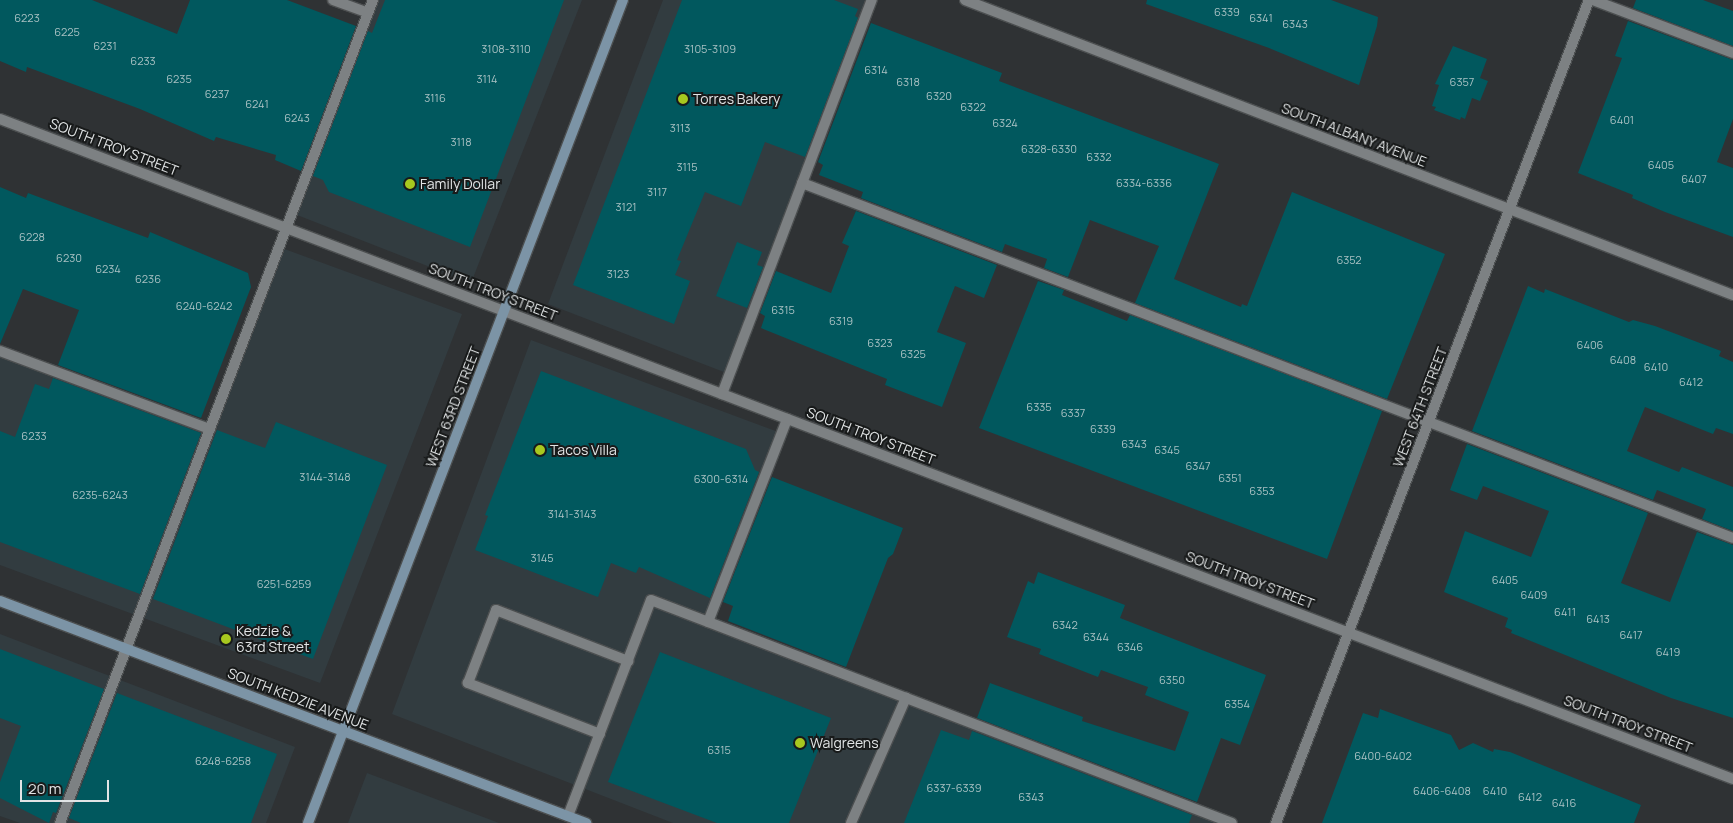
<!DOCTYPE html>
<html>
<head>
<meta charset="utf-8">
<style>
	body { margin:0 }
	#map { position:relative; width:1733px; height:823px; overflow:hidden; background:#2f3234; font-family:Manrope,sans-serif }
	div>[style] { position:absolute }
	.built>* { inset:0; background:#323c40 }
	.building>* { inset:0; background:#01585e }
	.roads { filter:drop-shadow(1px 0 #4c4f50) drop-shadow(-1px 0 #4c4f50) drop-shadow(0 1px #4c4f50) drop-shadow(0 -1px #4c4f50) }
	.lane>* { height:10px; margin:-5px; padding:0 5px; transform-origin:5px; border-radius:5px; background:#7d8183 }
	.street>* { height:10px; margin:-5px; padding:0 5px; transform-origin:5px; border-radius:5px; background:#7d8183 }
	.secondary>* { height:10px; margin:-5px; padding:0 5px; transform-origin:5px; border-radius:5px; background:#7c94a6 }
	.dots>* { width:14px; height:14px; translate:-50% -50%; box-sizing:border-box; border:2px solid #181a1a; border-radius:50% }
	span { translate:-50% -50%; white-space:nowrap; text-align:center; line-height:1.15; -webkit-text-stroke:4px #181a1a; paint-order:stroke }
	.number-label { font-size:11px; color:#a9c1c3 }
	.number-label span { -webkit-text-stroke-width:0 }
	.poi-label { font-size:14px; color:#e1e4e5 }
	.left { translate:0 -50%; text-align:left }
	.street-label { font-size:14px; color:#e1e4e5 }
	.scale { position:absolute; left:20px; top:780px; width:89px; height:22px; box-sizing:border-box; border:2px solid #e1e4e5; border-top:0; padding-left:6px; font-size:15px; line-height:18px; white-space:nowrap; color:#e1e4e5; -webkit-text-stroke:4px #181a1a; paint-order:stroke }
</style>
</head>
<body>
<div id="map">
	<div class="built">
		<div style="clip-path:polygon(373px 0,582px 0,471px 283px,292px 213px)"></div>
		<div style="clip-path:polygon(663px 0,872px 0,729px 374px,548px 304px)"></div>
		<div style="clip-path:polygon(279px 247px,462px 314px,320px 683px,0 565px,0 351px,209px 429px)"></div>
		<div style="clip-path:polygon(531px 340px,781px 433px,708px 622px,1232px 823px,673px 823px,392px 714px)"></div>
		<div style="clip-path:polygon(0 634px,295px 747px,266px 823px,20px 823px,0 816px)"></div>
		<div style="clip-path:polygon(367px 773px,499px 823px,348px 823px)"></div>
	</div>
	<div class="building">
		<div style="clip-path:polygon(0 0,92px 0,177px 34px,190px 0,287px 0,356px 26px,301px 171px,275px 160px,276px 155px,216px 137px,214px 141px,140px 109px,27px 67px,26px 72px,0 61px)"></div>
		<div style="clip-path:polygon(385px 0,564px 0,470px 247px,329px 192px,323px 180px,313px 176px,368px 31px,372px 33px)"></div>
		<div style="clip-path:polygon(682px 0,834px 0,858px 9px,855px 16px,858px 18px,805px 157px,765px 142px,741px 206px,705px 192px,677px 260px,681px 261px,675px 275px,690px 281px,674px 324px,573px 285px)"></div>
		<div style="clip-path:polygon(1147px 0,1331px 0,1378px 17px,1377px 26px,1359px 85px,1269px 48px,1146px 4px)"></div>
		<div style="clip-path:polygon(1636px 0,1703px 0,1733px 11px,1733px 46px,1633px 8px)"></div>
		<div style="clip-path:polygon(1628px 21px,1733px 60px,1733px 119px,1717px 162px,1733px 168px,1733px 237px,1665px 212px,1632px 198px,1633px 195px,1578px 173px,1622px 58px,1615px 56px)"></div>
		<div style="clip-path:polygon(871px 23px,1002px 73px,999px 81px,1219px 164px,1174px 279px,1241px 307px,1242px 304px,1247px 306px,1292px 192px,1445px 254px,1387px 399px,1135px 303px,1159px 246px,1090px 220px,1068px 277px,1044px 268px,1047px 259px,1005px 244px,1002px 252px,861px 198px,863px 192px,819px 175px,823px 165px,818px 162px)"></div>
		<div style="clip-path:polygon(1453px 46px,1487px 59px,1480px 78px,1488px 81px,1480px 101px,1472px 98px,1465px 119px,1461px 117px,1460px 120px,1434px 110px,1436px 107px,1432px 106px,1439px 85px,1435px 84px)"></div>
		<div style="clip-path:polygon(0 187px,26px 198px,28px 193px,148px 238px,150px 232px,248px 273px,251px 287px,201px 418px,58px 365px,79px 310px,23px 289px,0 344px)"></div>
		<div style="clip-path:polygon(856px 211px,997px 265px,984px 298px,955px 286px,937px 332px,966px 343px,942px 407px,885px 385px,887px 379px,761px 328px,765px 316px,760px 313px,776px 271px,831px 293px,849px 246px,842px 243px)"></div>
		<div style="clip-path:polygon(737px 242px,762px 252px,757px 265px,763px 267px,747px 308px,716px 296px)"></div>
		<div style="clip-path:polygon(1038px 281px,1064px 290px,1062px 295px,1127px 321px,1130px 315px,1382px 411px,1327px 559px,979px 428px)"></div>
		<div style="clip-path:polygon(1528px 286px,1544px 293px,1545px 289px,1629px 322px,1633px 320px,1655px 326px,1721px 351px,1719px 356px,1733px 362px,1733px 434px,1716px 428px,1713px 434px,1645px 407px,1627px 451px,1679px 472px,1682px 467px,1733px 487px,1733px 531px,1702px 519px,1706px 509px,1657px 490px,1653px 500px,1472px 431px)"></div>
		<div style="clip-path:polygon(541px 371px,746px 449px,755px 470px,759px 472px,710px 598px,639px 567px,636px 573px,611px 563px,598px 597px,475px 550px,488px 516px,485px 515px)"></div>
		<div style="clip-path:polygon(53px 378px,201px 433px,140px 594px,0 542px,0 431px,15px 437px,35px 384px,49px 389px)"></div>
		<div style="clip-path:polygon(276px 422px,387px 465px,313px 659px,153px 599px,217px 430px,265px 448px)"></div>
		<div style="clip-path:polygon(1467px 444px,1648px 513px,1621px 583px,1670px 602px,1697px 532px,1733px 545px,1733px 718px,1671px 698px,1511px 633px,1512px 630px,1505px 627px,1508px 618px,1444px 592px,1465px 531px,1531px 557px,1549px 511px,1483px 486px,1477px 500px,1450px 490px)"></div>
		<div style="clip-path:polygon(772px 477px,903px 528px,893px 554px,888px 558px,846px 667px,728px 621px,733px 606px,723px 602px)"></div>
		<div style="clip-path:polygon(1038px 572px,1125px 605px,1120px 618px,1266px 675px,1240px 745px,1221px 738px,1197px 802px,977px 718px,990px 683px,1083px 717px,1082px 721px,1175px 751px,1189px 712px,1145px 695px,1148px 687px,1101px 670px,1098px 677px,1039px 654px,1041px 649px,1007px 637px,1028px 581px,1034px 584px)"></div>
		<div style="clip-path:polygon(0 649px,104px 689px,56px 813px,53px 812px,49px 823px,0 798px,0 782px,21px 726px,0 718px)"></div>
		<div style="clip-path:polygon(660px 652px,831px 718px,789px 823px,717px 823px,608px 782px)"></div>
		<div style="clip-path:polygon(117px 693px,277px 754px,251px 823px,81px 823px,69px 818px)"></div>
		<div style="clip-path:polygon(1380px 709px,1451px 735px,1459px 750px,1473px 743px,1493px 752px,1494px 749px,1510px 752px,1641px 805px,1634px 823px,1322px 823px,1363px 713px,1378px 718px)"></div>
		<div style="clip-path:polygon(941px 730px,969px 740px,972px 731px,1192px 815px,1189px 823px,904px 823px)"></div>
	</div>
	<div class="roads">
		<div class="lane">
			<div style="left:333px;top:0;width:37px;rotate:20deg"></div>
			<div style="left:1593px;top:0;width:150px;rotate:20.7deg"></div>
			<div style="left:802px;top:183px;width:996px;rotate:20.87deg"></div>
			<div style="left:0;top:351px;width:224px;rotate:20.4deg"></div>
			<div style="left:722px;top:394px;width:422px;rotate:-69.2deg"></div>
			<div style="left:708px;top:622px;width:218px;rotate:-68.7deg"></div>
			<div style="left:600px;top:734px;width:142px;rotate:-158.9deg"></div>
			<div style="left:468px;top:683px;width:78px;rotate:-69deg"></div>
			<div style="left:496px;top:610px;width:142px;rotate:21.1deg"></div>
			<div style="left:568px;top:816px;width:231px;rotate:-69deg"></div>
			<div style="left:651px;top:600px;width:622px;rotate:21deg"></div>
			<div style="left:60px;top:823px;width:881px;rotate:-69.18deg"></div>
			<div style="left:851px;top:823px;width:137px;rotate:-66.3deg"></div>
		</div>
		<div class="street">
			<div style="left:965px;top:0;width:823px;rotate:21.01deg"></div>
			<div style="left:0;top:119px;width:1854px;rotate:20.85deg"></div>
			<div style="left:1276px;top:823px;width:881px;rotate:-69.18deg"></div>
		</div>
		<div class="secondary">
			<div style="left:0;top:601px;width:627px;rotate:20.75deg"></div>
			<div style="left:308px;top:823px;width:881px;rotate:-69.06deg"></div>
		</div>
	</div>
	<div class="dots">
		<div style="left:683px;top:99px;background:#a7c81f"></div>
		<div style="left:410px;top:184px;background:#a7c81f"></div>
		<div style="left:540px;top:450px;background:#a7c81f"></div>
		<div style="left:226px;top:639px;background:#a7c81f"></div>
		<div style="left:800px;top:743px;background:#a7c81f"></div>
	</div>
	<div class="number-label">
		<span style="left:1227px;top:12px">6339</span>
		<span style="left:27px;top:18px">6223</span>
		<span style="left:1261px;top:18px">6341</span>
		<span style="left:1295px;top:24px">6343</span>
		<span style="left:67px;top:32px">6225</span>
		<span style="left:105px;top:46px">6231</span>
		<span style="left:506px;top:49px">3108-3110</span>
		<span style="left:710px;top:49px">3105-3109</span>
		<span style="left:143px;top:61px">6233</span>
		<span style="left:876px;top:70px">6314</span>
		<span style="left:179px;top:79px">6235</span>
		<span style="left:487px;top:79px">3114</span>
		<span style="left:908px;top:82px">6318</span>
		<span style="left:1462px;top:82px">6357</span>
		<span style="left:217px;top:94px">6237</span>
		<span style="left:939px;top:96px">6320</span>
		<span style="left:435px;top:98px">3116</span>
		<span style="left:257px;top:104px">6241</span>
		<span style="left:973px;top:107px">6322</span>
		<span style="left:297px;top:118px">6243</span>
		<span style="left:1622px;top:120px">6401</span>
		<span style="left:1005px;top:123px">6324</span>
		<span style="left:680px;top:128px">3113</span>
		<span style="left:461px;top:142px">3118</span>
		<span style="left:1049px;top:149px">6328-6330</span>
		<span style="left:1099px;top:157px">6332</span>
		<span style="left:1661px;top:165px">6405</span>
		<span style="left:687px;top:167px">3115</span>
		<span style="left:1694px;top:179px">6407</span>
		<span style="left:1144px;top:183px">6334-6336</span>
		<span style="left:657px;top:192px">3117</span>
		<span style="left:626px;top:207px">3121</span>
		<span style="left:32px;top:237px">6228</span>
		<span style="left:69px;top:258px">6230</span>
		<span style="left:1349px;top:260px">6352</span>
		<span style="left:108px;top:269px">6234</span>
		<span style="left:618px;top:274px">3123</span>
		<span style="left:148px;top:279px">6236</span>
		<span style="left:204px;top:306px">6240-6242</span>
		<span style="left:783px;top:310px">6315</span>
		<span style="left:841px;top:321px">6319</span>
		<span style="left:880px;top:343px">6323</span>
		<span style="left:1590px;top:345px">6406</span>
		<span style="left:913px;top:354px">6325</span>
		<span style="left:1623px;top:360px">6408</span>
		<span style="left:1656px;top:367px">6410</span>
		<span style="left:1691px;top:382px">6412</span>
		<span style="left:1039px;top:407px">6335</span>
		<span style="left:1073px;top:413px">6337</span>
		<span style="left:1103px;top:429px">6339</span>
		<span style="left:34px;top:436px">6233</span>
		<span style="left:1134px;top:444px">6343</span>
		<span style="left:1167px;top:450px">6345</span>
		<span style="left:1198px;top:466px">6347</span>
		<span style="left:325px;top:477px">3144-3148</span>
		<span style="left:1230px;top:478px">6351</span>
		<span style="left:721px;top:479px">6300-6314</span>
		<span style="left:1262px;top:491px">6353</span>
		<span style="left:100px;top:495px">6235-6243</span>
		<span style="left:572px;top:514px">3141-3143</span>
		<span style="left:542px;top:558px">3145</span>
		<span style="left:1505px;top:580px">6405</span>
		<span style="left:284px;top:584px">6251-6259</span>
		<span style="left:1534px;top:595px">6409</span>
		<span style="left:1565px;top:612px">6411</span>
		<span style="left:1598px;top:619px">6413</span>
		<span style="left:1065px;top:625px">6342</span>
		<span style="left:1631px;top:635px">6417</span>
		<span style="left:1096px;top:637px">6344</span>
		<span style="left:1130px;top:647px">6346</span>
		<span style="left:1668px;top:652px">6419</span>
		<span style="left:1172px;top:680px">6350</span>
		<span style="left:1237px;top:704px">6354</span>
		<span style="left:719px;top:750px">6315</span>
		<span style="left:1383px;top:756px">6400-6402</span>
		<span style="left:223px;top:761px">6248-6258</span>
		<span style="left:954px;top:788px">6337-6339</span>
		<span style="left:1442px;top:791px">6406-6408</span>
		<span style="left:1495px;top:791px">6410</span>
		<span style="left:1031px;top:797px">6343</span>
		<span style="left:1530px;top:797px">6412</span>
		<span style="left:1564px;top:803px">6416</span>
	</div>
	<div class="poi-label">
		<span class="left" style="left:693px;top:99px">Torres Bakery</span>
		<span class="left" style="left:420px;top:184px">Family Dollar</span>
		<span class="left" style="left:550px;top:450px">Tacos Villa</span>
		<span class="left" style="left:236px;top:639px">Kedzie &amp;<br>63rd Street</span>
		<span class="left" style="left:810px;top:743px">Walgreens</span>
	</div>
	<div class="street-label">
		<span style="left:1354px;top:135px;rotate:21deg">SOUTH ALBANY AVENUE</span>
		<span style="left:114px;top:147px;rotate:21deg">SOUTH TROY STREET</span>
		<span style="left:493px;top:292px;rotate:21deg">SOUTH TROY STREET</span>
		<span style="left:453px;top:407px;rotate:-69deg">WEST 63RD STREET</span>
		<span style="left:1420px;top:407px;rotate:-69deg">WEST 64TH STREET</span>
		<span style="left:871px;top:436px;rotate:21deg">SOUTH TROY STREET</span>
		<span style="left:1250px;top:580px;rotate:21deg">SOUTH TROY STREET</span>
		<span style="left:298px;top:699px;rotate:21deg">SOUTH KEDZIE AVENUE</span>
		<span style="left:1628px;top:724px;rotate:21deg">SOUTH TROY STREET</span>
	</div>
	<div class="scale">20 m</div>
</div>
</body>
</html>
